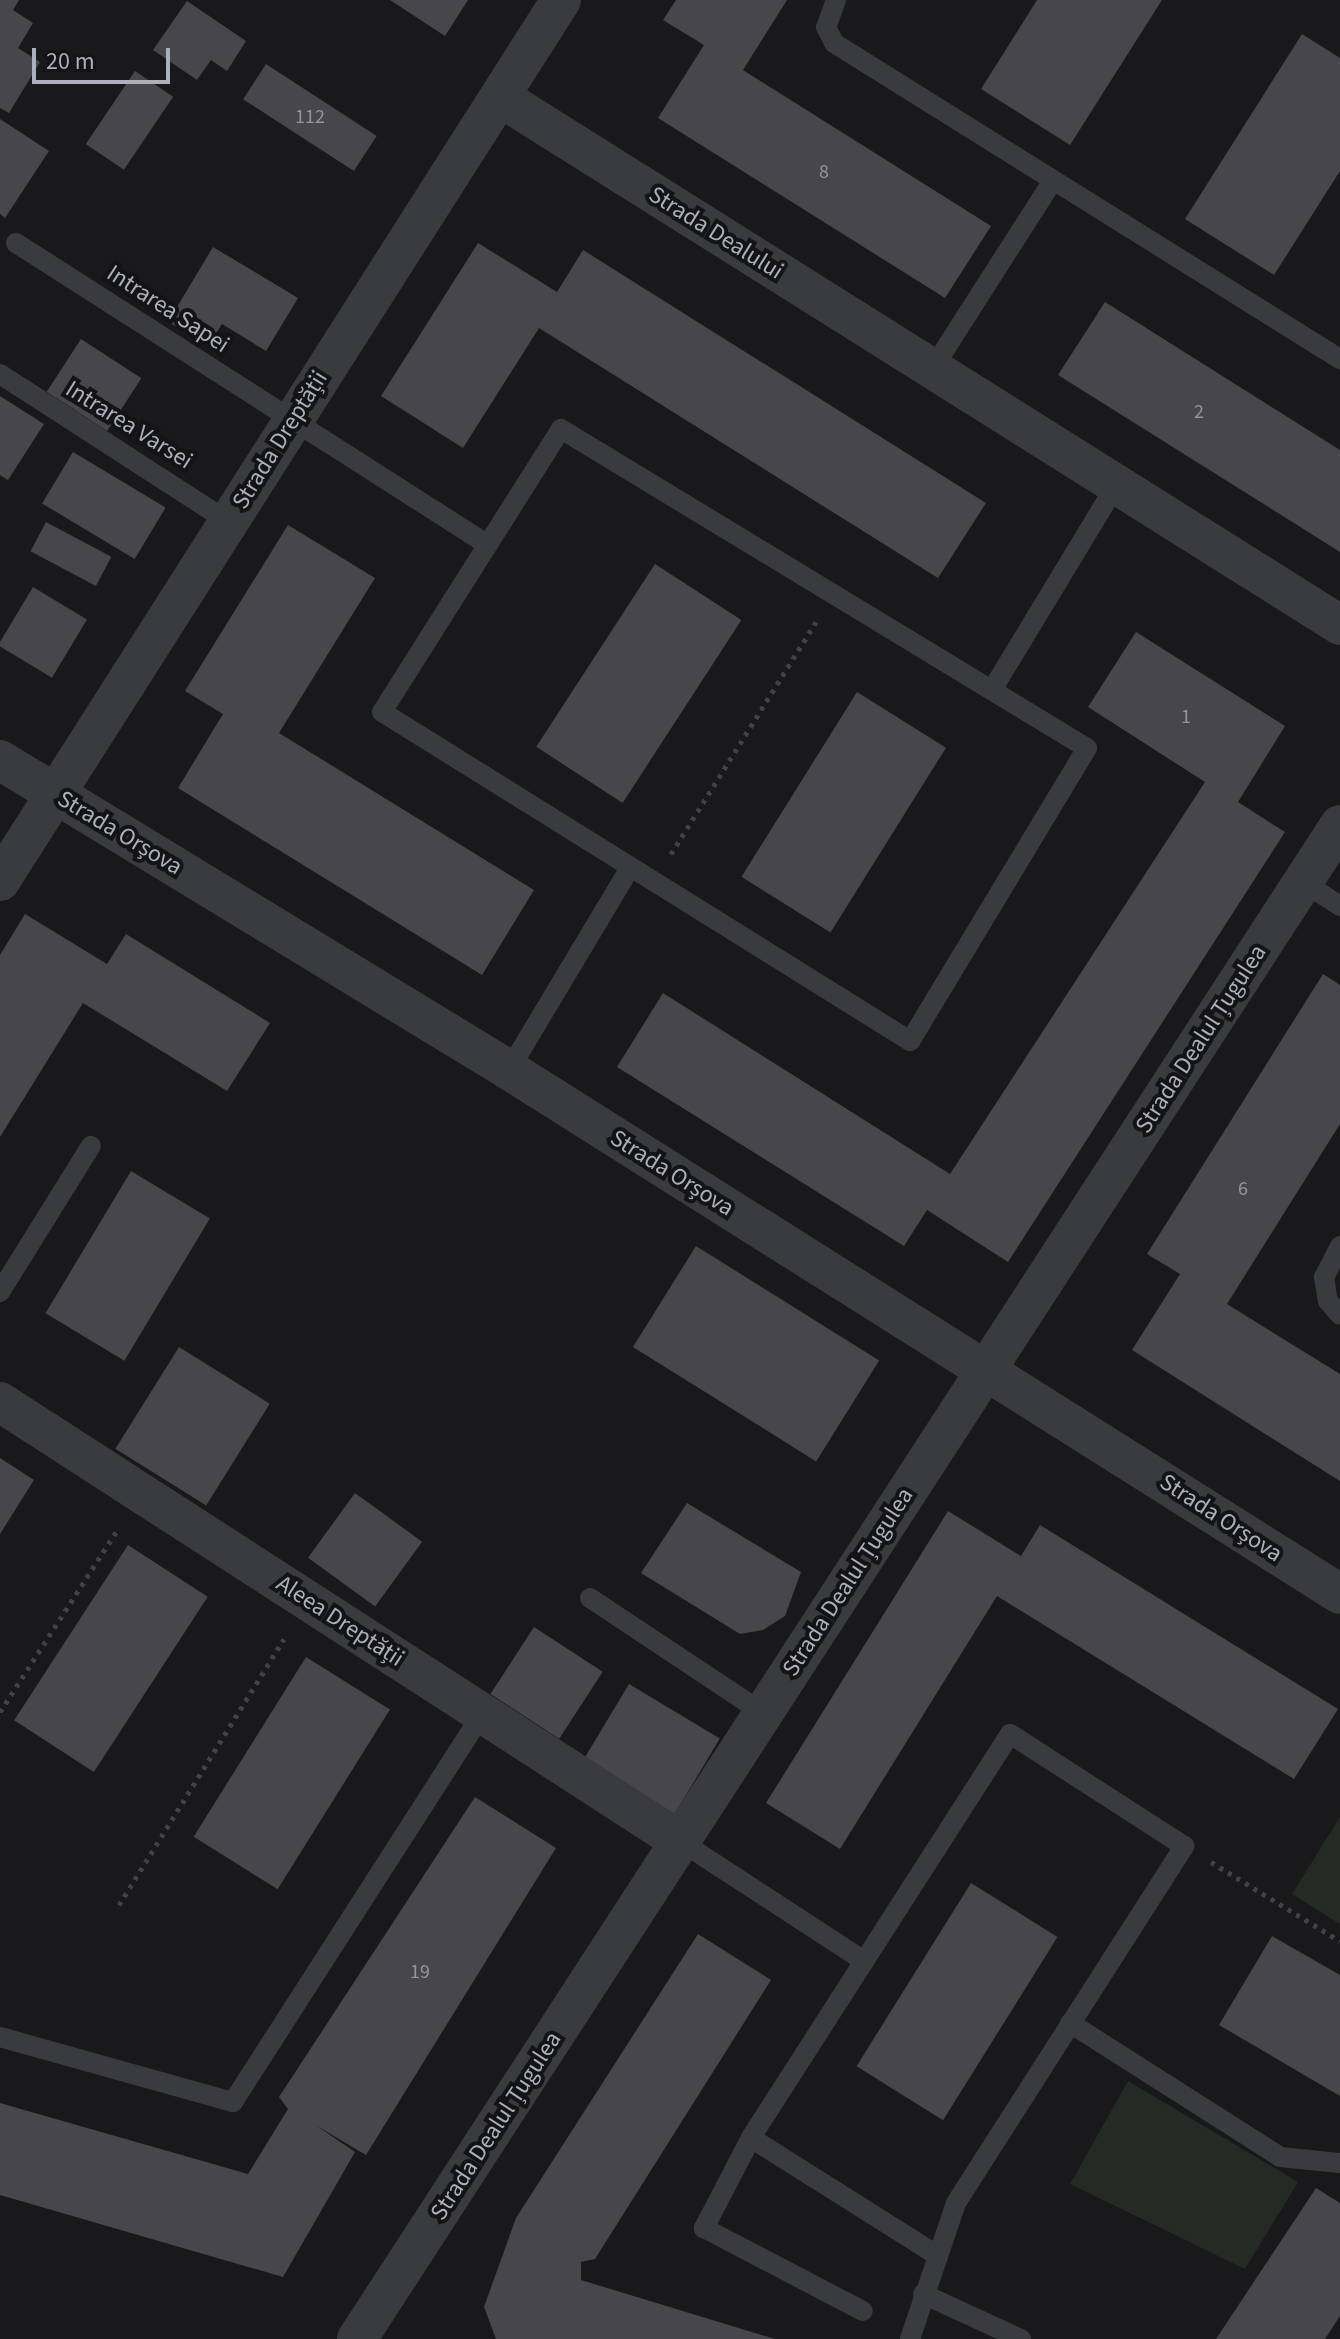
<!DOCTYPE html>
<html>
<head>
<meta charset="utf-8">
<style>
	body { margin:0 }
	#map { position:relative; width:1340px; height:2339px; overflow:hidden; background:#19191b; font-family:"Source Sans 3",sans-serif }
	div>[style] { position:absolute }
	.green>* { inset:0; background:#232b24 }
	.building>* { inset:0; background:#46464b; transform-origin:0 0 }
	.path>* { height:5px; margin-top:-2.5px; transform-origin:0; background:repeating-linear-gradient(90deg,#404246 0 4px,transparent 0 10px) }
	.service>* { height:20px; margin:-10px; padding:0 10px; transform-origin:10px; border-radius:10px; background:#3a3b3f }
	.minor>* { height:40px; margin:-20px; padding:0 20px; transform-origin:20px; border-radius:20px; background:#3a3b3f }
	span { translate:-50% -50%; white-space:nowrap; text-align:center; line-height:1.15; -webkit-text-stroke:8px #141416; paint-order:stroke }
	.number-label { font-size:20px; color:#92969e }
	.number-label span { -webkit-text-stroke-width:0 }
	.street-label { font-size:24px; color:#acb0ba }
	.scale { position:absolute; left:32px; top:48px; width:138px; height:36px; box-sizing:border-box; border:4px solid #acb0ba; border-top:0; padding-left:10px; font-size:24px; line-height:28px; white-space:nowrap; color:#acb0ba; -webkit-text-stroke:6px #141416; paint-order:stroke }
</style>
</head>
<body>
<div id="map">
	<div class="green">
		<div style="clip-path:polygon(1340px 1817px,1340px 1924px,1292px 1894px)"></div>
		<div style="clip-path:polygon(1128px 2081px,1298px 2182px,1245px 2269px,1070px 2184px)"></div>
	</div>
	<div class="building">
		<div style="clip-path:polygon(0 0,19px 0,13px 10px,33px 23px,18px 48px,40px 62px,9px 113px,0 108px)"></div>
		<div style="clip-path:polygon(390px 0,468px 0,445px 36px)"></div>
		<div style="clip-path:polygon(676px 0,787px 0,743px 70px,991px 226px,945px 298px,658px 118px,704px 45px,663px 20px)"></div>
		<div style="clip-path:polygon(1037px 0,1162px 0,1070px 145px,981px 89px)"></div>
		<div style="clip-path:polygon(187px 1px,246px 41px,227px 71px,211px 60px,197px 80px,153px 50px)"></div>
		<div style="clip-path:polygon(1302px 34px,1340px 58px,1340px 171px,1274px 275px,1185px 219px)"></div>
		<div style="left:266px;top:64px;width:132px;height:42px;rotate:33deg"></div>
		<div style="left:135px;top:71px;width:46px;height:88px;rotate:34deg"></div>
		<div style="clip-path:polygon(0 119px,49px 151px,5px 218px,0 214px)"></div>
		<div style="clip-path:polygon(478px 243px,557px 292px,583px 250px,986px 503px,938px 578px,539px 328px,463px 448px,381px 396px)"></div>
		<div style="clip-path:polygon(213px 247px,298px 298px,266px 351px,222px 324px,208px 346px,168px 322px)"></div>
		<div style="clip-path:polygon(1105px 302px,1340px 450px,1340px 552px,1058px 375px)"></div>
		<div style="left:81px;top:339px;width:72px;height:63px;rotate:33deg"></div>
		<div style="clip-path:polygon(0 396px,44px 424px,8px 480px,0 475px)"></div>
		<div style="left:73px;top:452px;width:108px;height:60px;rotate:31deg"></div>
		<div style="left:46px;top:522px;width:74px;height:33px;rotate:28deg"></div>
		<div style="clip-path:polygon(288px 525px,375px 578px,279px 733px,534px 890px,482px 975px,178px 788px,223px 714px,185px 691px)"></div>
		<div style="left:655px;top:564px;width:103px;height:218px;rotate:33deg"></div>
		<div style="left:33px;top:587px;width:63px;height:68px;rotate:31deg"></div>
		<div style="clip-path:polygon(1136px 632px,1285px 726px,1238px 802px,1285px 832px,1008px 1262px,927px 1210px,904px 1246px,617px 1067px,663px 993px,950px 1174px,1205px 782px,1088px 707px)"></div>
		<div style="left:857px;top:692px;width:105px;height:218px;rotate:32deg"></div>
		<div style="clip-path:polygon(25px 914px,107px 964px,126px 934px,270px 1023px,227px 1091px,83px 1003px,0 1137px,0 955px)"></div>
		<div style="clip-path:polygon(1323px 974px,1340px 985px,1340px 1124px,1227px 1304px,1340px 1374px,1340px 1481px,1132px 1350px,1180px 1274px,1147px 1254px)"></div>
		<div style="left:131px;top:1171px;width:92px;height:166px;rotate:31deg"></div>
		<div style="left:696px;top:1246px;width:216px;height:119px;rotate:32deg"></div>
		<div style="left:179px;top:1347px;width:107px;height:120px;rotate:32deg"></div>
		<div style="clip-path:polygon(0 1458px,34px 1480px,0 1534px)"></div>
		<div style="left:355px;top:1493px;width:83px;height:80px;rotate:36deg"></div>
		<div style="clip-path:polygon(687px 1503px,801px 1572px,785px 1616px,763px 1630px,740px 1634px,641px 1573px)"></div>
		<div style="clip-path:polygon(948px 1511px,1021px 1556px,1040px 1525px,1338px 1709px,1294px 1779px,997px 1596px,840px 1849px,766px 1803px)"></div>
		<div style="left:128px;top:1545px;width:95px;height:209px;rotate:33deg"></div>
		<div style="left:534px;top:1627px;width:82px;height:80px;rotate:33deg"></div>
		<div style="left:306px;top:1657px;width:99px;height:212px;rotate:32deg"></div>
		<div style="left:629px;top:1684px;width:106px;height:88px;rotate:31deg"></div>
		<div style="clip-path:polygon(475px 1797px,556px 1848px,366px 2155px,317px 2126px,355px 2152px,283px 2277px,0 2195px,0 2103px,248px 2174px,288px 2109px,279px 2097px)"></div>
		<div style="left:971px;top:1883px;width:102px;height:216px;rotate:32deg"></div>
		<div style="clip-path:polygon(698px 1934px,771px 1980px,595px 2259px,581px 2262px,581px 2280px,775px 2339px,496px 2339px,484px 2307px,516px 2218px)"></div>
		<div style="clip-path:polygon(1272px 1936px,1340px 1975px,1340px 2096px,1219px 2025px)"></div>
		<div style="clip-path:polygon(1316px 2188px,1340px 2203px,1340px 2316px,1325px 2339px,1216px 2339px)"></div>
	</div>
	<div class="path">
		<div style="left:671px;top:854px;width:274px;rotate:-58deg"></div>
		<div style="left:0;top:1712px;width:220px;rotate:-57.2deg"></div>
		<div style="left:1211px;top:1862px;width:151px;rotate:31.5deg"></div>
		<div style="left:119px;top:1905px;width:313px;rotate:-58.2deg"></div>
	</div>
	<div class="service">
		<div style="left:836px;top:0;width:29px;rotate:110deg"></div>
		<div style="left:826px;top:27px;width:18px;rotate:63deg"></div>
		<div style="left:834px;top:43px;width:597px;rotate:31.99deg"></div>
		<div style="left:16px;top:243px;width:560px;rotate:32.61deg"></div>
		<div style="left:933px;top:368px;width:221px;rotate:-57.4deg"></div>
		<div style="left:0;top:374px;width:273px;rotate:32.9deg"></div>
		<div style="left:561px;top:429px;width:615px;rotate:31.24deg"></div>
		<div style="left:1087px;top:748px;width:342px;rotate:121.1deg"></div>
		<div style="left:910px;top:1041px;width:622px;rotate:-148.07deg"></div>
		<div style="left:382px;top:712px;width:335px;rotate:-57.7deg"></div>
		<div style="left:992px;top:690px;width:240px;rotate:-58.8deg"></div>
		<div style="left:1303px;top:882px;width:44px;rotate:33deg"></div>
		<div style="left:509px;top:1070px;width:235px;rotate:-59.1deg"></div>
		<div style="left:1340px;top:1246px;width:35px;rotate:117deg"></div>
		<div style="left:1324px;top:1277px;width:24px;rotate:81deg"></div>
		<div style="left:1328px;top:1301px;width:18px;rotate:49deg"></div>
		<div style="left:0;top:1292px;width:172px;rotate:-58.1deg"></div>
		<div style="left:590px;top:1598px;width:208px;rotate:33.6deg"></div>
		<div style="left:680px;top:1841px;width:220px;rotate:33.1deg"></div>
		<div style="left:1070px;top:2023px;width:249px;rotate:32.5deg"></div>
		<div style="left:1280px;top:2157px;width:60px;rotate:5.7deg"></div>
		<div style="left:0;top:2037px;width:242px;rotate:15.6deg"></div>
		<div style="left:233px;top:2102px;width:462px;rotate:-57.3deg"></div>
		<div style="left:751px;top:2138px;width:102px;rotate:117.6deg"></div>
		<div style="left:704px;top:2228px;width:179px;rotate:27.6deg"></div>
		<div style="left:923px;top:2294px;width:108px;rotate:24.7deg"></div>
		<div style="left:910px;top:2339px;width:144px;rotate:-71.3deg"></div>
		<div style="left:956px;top:2203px;width:424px;rotate:-57.4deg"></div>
		<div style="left:1184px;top:1846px;width:207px;rotate:-147.2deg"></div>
		<div style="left:1010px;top:1734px;width:480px;rotate:122.7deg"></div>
		<div style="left:751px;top:2138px;width:218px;rotate:32.2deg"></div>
	</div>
	<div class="minor">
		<div style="left:500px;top:97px;width:992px;rotate:32.15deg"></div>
		<div style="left:0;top:760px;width:596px;rotate:31.34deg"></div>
		<div style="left:509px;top:1070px;width:982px;rotate:32.23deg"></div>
		<div style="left:0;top:881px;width:1044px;rotate:-57.51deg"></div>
		<div style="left:0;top:1402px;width:809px;rotate:32.85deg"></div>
		<div style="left:357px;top:2339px;width:1805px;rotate:-57.01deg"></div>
	</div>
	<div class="number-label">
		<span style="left:310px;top:117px">112</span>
		<span style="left:824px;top:172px">8</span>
		<span style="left:1199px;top:412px">2</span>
		<span style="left:1186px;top:717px">1</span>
		<span style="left:1243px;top:1189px">6</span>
		<span style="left:420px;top:1972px">19</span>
	</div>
	<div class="street-label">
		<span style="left:716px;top:233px;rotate:32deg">Strada Dealului</span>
		<span style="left:168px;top:309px;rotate:33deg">Intrarea Sapei</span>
		<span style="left:129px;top:425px;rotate:32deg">Intrarea Varsei</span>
		<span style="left:280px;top:440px;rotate:-58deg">Strada Dreptății</span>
		<span style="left:120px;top:833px;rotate:31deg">Strada Orșova</span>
		<span style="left:1201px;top:1039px;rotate:-57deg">Strada Dealul Țugulea</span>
		<span style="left:672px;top:1173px;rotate:32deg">Strada Orșova</span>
		<span style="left:1221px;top:1518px;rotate:33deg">Strada Orșova</span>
		<span style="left:848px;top:1582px;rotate:-57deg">Strada Dealul Țugulea</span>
		<span style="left:340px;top:1621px;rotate:33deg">Aleea Dreptății</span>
		<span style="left:496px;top:2126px;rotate:-57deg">Strada Dealul Țugulea</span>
	</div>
	<div class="scale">20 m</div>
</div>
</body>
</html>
